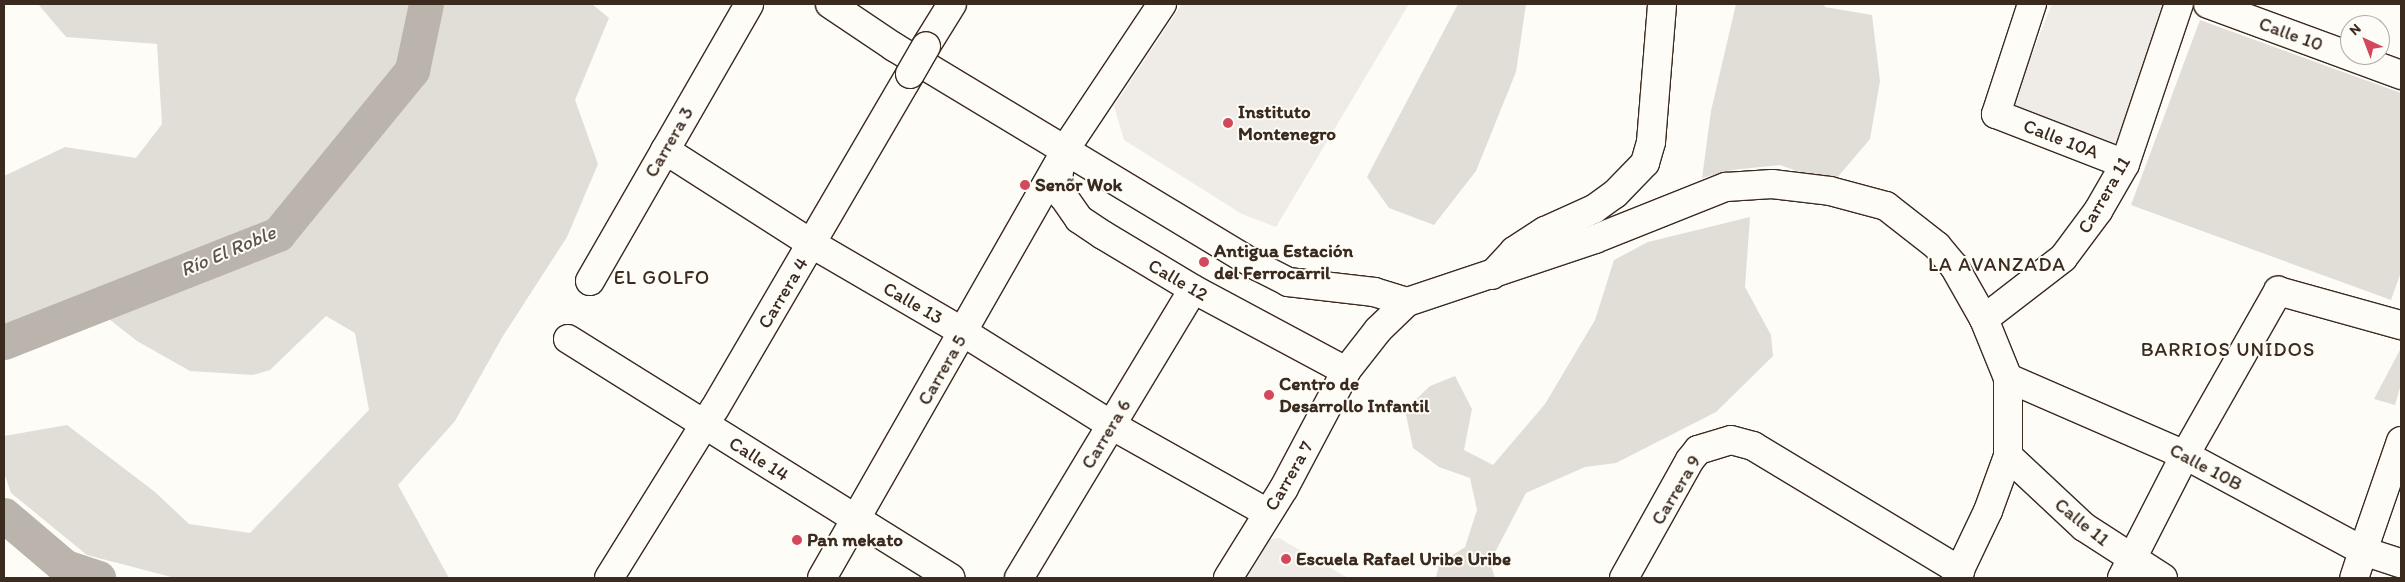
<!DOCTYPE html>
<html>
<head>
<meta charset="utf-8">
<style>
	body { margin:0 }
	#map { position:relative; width:2405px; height:582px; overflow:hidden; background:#fdfcf7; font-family:Itim,sans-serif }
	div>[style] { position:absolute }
	.built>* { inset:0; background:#efece7 }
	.green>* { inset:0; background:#e1ded7 }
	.river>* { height:35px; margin:-17.5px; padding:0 17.5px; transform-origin:17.5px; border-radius:17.5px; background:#bbb4ad }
	.roads { filter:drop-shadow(1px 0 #3b2a1e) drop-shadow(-1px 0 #3b2a1e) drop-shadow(0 1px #3b2a1e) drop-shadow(0 -1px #3b2a1e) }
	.minor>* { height:28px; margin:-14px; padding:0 14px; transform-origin:14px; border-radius:14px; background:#fdfcf7 }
	.major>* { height:28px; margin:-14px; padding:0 14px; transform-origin:14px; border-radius:14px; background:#fdfcf7 }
	.bridges { filter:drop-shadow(1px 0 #3b2a1e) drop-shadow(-1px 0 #3b2a1e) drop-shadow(0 1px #3b2a1e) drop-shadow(0 -1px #3b2a1e) }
	.major-bridge>* { height:28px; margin:-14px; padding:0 14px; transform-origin:14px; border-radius:14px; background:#fdfcf7 }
	.dots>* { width:14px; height:14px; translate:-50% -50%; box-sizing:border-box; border:2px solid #fdfcf7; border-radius:50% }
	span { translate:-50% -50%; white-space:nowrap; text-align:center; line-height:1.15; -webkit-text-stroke:4px #fdfcf7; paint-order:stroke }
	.street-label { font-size:19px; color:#3b2a1e }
	.poi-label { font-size:19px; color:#3b2a1e; font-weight:700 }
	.left { translate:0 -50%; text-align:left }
	.water-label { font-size:20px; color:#615349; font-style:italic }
	.neighbourhood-label { font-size:20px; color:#3b2a1e; letter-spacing:1px }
	.frame { position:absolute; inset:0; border:5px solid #3b2a1e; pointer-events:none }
	.north { position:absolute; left:2340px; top:15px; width:50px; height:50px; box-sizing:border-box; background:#fdfcf7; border:1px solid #afa8a0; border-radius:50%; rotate:317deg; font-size:14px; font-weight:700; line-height:20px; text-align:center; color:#3b2a1e }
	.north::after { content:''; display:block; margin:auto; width:18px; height:22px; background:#d1495b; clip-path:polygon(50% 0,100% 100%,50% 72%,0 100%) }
</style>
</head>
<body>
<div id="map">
	<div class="built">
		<div style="clip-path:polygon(1182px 4px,1409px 4px,1276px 227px,1242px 214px,1124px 140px,1114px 106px)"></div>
		<div style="clip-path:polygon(2052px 4px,2163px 4px,2156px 21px,2159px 28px,2120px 146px,2011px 106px)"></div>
		<div style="clip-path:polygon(1279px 538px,1348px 578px,1247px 578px,1270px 539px)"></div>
	</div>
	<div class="green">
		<div style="clip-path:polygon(38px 4px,592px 4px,609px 18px,575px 100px,598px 164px,567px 237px,503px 336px,455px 421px,398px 485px,449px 578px,175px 578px,87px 555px,11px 493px,4px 473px,4px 436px,67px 425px,155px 492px,189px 524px,250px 533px,369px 410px,355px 333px,326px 316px,270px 370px,253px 375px,190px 371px,137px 341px,82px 298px,4px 327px,4px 176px,65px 147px,136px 158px,162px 124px,157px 44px,66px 37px)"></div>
		<div style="clip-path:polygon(1458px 4px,1526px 4px,1516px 72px,1476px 171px,1434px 225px,1389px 208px,1367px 177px)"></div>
		<div style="clip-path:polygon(1736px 4px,1824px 4px,1825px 7px,1872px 15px,1880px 81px,1870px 139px,1836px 179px,1811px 176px,1780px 165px,1732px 170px,1702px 178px,1711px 111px)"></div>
		<div style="clip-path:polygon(2200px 20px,2401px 93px,2401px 272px,2391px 300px,2131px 205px)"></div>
		<div style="clip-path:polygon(1750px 217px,1745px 287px,1771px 335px,1773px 356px,1716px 412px,1616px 463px,1585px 467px,1526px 493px,1490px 562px,1495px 578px,1436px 578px,1439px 564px,1465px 547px,1477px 510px,1470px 478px,1439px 467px,1413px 448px,1405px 410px,1430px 386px,1455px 376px,1472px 409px,1464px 450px,1493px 465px,1545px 404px,1595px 320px,1614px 260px,1648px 242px)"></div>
		<div style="clip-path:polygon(2401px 348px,2401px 384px,2395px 405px,2374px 399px)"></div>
	</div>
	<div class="river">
		<div style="left:4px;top:342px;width:295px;rotate:-21.5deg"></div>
		<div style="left:278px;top:234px;width:212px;rotate:-50.7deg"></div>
		<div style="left:412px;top:70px;width:67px;rotate:-78deg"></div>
		<div style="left:4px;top:515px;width:80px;rotate:40.4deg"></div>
		<div style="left:65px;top:567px;width:35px;rotate:18deg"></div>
	</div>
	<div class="roads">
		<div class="minor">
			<div style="left:830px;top:4px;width:77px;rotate:33.9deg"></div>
			<div style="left:894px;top:47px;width:424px;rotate:31.1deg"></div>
			<div style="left:1257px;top:266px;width:35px;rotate:27deg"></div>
			<div style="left:1288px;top:282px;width:87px;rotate:6.6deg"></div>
			<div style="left:1374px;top:292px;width:34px;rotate:17deg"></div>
			<div style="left:2032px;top:4px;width:116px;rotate:108.1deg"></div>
			<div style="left:1996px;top:114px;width:138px;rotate:21.2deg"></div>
			<div style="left:2208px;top:4px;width:206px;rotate:20.2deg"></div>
			<div style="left:665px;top:150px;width:174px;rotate:32.6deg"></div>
			<div style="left:812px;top:244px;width:175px;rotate:30.2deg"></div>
			<div style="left:963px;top:332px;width:175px;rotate:32.1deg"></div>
			<div style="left:1111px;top:425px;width:180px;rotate:29.3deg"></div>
			<div style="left:1492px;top:275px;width:33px;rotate:-47deg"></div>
			<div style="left:1514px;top:251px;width:37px;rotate:-33deg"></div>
			<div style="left:1545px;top:231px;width:54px;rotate:-24.2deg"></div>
			<div style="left:1594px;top:209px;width:26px;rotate:-36deg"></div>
			<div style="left:1615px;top:194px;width:43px;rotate:-45.9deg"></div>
			<div style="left:1645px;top:163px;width:22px;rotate:-74deg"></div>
			<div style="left:1651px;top:142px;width:138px;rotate:-85.4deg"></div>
			<div style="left:590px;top:281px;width:319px;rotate:-60.1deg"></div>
			<div style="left:1984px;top:319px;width:100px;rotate:-37.7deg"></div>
			<div style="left:2063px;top:258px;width:59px;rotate:-53.3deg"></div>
			<div style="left:2098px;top:211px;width:54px;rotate:-60.1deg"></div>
			<div style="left:2125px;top:164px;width:169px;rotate:-71.4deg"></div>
			<div style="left:568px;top:339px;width:451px;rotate:32deg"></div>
			<div style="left:2401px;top:441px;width:116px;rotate:109.1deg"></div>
			<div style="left:2363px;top:551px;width:40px;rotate:18deg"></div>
			<div style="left:2008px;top:456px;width:104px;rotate:43.1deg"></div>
			<div style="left:2084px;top:527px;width:94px;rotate:32.8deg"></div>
			<div style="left:822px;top:578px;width:480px;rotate:-60.3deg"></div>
			<div style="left:1228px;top:578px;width:106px;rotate:-58.1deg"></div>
			<div style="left:1284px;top:488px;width:132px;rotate:-62.1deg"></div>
			<div style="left:1624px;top:578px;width:135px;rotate:-60.8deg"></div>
			<div style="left:1690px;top:460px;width:13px;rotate:-51deg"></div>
			<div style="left:1698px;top:450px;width:34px;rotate:-17deg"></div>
			<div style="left:1731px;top:440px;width:23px;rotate:15deg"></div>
			<div style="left:1753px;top:446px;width:242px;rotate:31.1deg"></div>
			<div style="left:1956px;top:578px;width:74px;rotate:-64.5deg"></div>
			<div style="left:1988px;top:511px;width:59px;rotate:-70deg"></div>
			<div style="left:2008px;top:456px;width:78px;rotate:-90deg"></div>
			<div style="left:2122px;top:578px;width:138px;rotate:-62.9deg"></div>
			<div style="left:2185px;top:455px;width:189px;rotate:-60.4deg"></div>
			<div style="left:2278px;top:291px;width:128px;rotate:15.5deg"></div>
		</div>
		<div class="major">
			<div style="left:1162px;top:4px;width:177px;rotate:123.7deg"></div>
			<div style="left:1064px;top:151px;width:25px;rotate:104deg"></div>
			<div style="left:1058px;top:175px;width:22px;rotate:77deg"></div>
			<div style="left:1063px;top:196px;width:28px;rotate:55deg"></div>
			<div style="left:1079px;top:219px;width:29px;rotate:34deg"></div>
			<div style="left:1103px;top:235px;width:105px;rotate:31deg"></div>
			<div style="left:1193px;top:289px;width:174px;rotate:28.2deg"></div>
			<div style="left:1346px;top:371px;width:52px;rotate:-52deg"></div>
			<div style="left:1378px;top:330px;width:40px;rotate:-44deg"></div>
			<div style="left:1407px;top:302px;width:198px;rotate:-18.5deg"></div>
			<div style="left:1595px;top:239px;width:141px;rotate:-21.7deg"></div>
			<div style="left:1726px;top:187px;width:46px;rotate:-3.7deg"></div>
			<div style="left:1772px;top:184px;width:58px;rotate:6.9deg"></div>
			<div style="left:1830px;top:191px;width:58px;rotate:15deg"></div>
			<div style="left:1886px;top:206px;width:65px;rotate:38.1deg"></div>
			<div style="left:1937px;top:246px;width:26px;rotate:50deg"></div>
			<div style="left:1954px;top:266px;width:61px;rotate:60.5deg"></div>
			<div style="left:1984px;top:319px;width:64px;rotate:67.9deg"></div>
			<div style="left:2008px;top:378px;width:193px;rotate:23.5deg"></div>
			<div style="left:2185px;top:455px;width:202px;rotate:28.3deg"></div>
			<div style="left:2363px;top:551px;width:28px;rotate:108deg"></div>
			<div style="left:926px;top:46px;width:49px;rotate:-58.2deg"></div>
			<div style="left:609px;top:578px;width:200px;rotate:-58.1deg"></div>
			<div style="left:715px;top:408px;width:387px;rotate:-59.7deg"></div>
			<div style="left:1019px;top:578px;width:337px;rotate:-58.9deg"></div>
		</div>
	</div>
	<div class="bridges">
		<div class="major-bridge">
			<div style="left:910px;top:74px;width:32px;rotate:-60deg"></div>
		</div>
	</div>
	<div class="dots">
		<div style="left:1228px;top:123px;background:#d1495b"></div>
		<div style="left:1025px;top:185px;background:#d1495b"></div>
		<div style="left:1204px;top:262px;background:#d1495b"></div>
		<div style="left:1269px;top:395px;background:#d1495b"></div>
		<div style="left:797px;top:540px;background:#d1495b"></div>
		<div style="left:1286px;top:559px;background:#d1495b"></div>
	</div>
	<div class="street-label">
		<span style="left:2291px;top:34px;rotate:20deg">Calle 10</span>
		<span style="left:2061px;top:139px;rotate:21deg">Calle 10A</span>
		<span style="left:669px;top:142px;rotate:-60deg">Carrera 3</span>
		<span style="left:2104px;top:195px;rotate:-60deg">Carrera 11</span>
		<span style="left:1178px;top:280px;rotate:30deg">Calle 12</span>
		<span style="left:783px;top:293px;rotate:-59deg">Carrera 4</span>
		<span style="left:913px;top:303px;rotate:30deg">Calle 13</span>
		<span style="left:942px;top:370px;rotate:-60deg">Carrera 5</span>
		<span style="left:1106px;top:434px;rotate:-59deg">Carrera 6</span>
		<span style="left:759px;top:459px;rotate:32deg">Calle 14</span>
		<span style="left:2206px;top:467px;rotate:28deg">Calle 10B</span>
		<span style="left:1289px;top:476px;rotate:-60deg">Carrera 7</span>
		<span style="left:1676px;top:490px;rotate:-59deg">Carrera 9</span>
		<span style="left:2082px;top:522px;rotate:39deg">Calle 11</span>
	</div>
	<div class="poi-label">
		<span class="left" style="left:1238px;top:123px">Instituto<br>Montenegro</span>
		<span class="left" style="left:1035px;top:185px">Senõr Wok</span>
		<span class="left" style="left:1214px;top:262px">Antigua Estación<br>del Ferrocarril</span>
		<span class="left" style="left:1279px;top:395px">Centro de<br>Desarrollo Infantil</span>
		<span class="left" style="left:807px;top:540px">Pan mekato</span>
		<span class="left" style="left:1296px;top:559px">Escuela Rafael Uribe Uribe</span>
	</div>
	<div class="water-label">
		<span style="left:228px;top:251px;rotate:-23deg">Río El Roble</span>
	</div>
	<div class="neighbourhood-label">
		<span style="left:1997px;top:264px">LA AVANZADA</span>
		<span style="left:662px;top:277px">EL GOLFO</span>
		<span style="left:2228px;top:349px">BARRIOS UNIDOS</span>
	</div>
	<div class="frame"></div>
	<div class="north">N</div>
</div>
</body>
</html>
